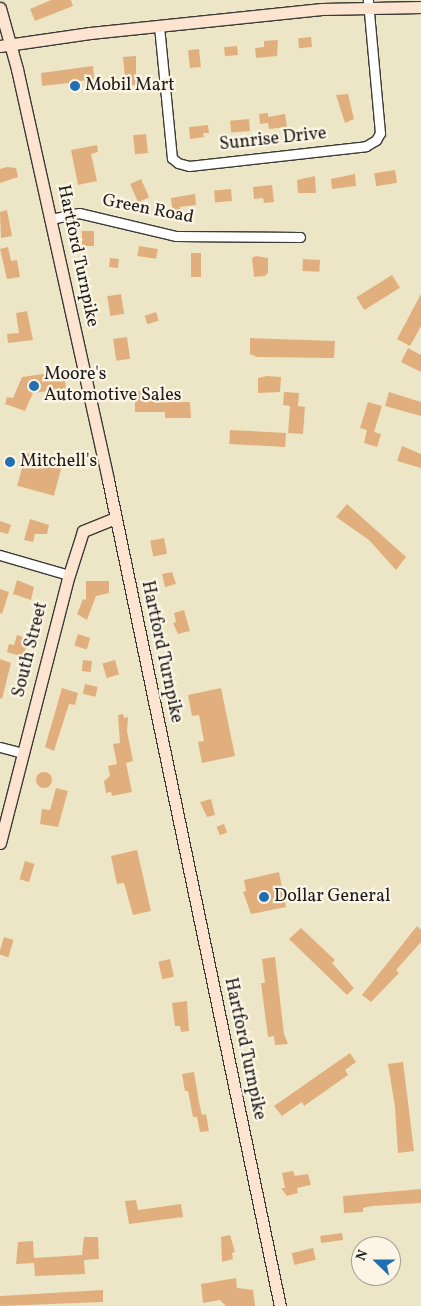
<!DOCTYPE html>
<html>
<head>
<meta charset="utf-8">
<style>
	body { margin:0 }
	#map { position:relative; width:421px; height:1306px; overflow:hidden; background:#ede6c6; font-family:Vollkorn,serif }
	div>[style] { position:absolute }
	.building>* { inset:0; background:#e1af7e; transform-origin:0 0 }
	.round { border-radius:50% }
	.roads { filter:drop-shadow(1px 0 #3b3a36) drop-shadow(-1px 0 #3b3a36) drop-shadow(0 1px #3b3a36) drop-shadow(0 -1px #3b3a36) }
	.street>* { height:9px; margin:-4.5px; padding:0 4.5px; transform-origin:4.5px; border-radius:4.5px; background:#fff }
	.secondary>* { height:11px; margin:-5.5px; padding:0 5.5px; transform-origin:5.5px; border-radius:5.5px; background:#fde4d1 }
	.dots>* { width:14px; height:14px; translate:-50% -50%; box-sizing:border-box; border:2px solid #fcf5e5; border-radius:50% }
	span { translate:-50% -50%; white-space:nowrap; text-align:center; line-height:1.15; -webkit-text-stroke:4.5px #fcf5e5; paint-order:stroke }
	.poi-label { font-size:18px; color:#1c1c1c }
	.left { translate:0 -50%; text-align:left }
	.street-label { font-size:18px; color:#1c1c1c }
	.north { position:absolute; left:351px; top:1236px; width:50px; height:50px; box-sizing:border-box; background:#fcf5e5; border:1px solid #a29e95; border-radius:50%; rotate:292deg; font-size:14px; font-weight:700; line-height:20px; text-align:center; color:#1c1c1c }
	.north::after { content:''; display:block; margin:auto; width:18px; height:22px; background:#1f6fb2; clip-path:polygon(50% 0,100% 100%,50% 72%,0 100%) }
</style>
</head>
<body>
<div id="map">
	<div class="building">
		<div style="clip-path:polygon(51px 0,71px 0,73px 6px,35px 21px,30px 9px)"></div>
		<div style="left:311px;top:37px;width:10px;height:13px;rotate:84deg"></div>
		<div style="clip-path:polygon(278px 40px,277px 56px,256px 58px,255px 48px,264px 47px,264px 41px)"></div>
		<div style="left:237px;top:46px;width:9px;height:13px;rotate:84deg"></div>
		<div style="left:199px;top:49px;width:18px;height:11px;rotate:84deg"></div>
		<div style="clip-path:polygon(136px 56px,136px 85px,126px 86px,123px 57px)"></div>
		<div style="clip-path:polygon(93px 66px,94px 79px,80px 81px,81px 89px,69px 91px,68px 83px,42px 86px,41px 73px)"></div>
		<div style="clip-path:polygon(348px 94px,354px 119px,345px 123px,336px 95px)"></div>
		<div style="clip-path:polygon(268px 113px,268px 117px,285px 114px,287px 127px,269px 129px,268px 123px,260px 124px,259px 114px)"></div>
		<div style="left:249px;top:119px;width:12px;height:19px;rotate:85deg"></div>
		<div style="clip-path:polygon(208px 125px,209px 133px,203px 133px,204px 137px,190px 139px,189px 127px)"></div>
		<div style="left:146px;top:134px;width:19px;height:13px;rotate:84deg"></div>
		<div style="clip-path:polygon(97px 145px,98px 152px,91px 154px,97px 181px,78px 185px,71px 150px)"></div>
		<div style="clip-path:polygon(7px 167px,16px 168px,18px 177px,0 183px,0 169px)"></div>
		<div style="left:395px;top:170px;width:13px;height:21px;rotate:81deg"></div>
		<div style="clip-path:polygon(355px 174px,356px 186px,332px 189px,331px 179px)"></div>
		<div style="clip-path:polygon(315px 176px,316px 193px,298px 193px,297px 180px)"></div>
		<div style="left:141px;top:179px;width:20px;height:12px;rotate:66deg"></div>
		<div style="clip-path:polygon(272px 185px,274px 202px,264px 203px,263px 198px,254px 199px,253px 187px)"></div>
		<div style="left:231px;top:189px;width:12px;height:17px;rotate:85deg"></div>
		<div style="clip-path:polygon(195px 194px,196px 205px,180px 207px,181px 214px,173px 215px,171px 198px)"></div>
		<div style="clip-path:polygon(7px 210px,12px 236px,1px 238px,0 212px)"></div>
		<div style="left:82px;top:231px;width:12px;height:15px"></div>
		<div style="left:139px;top:246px;width:19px;height:10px;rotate:9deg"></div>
		<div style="clip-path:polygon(8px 247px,11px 261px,17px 260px,20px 277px,7px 279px,0 249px)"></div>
		<div style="left:191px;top:253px;width:10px;height:24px"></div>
		<div style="clip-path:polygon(256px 256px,268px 258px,268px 273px,265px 276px,254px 277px,252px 258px)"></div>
		<div style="left:110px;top:258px;width:9px;height:9px;rotate:6deg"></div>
		<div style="left:303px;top:259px;width:17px;height:12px;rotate:3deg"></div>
		<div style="left:392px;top:275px;width:15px;height:42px;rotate:58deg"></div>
		<div style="left:121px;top:294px;width:20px;height:14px;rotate:81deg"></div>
		<div style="clip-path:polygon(421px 294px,421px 326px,410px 346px,397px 339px)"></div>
		<div style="clip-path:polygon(27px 311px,33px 340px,8px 343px,7px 334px,19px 333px,16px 313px)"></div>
		<div style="left:156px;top:312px;width:9px;height:12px;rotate:72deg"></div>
		<div style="left:127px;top:337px;width:22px;height:14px;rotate:82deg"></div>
		<div style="clip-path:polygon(250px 338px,335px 341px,334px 358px,257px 357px,250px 354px)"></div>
		<div style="clip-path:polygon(408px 348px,421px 355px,421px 372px,401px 362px)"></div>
		<div style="clip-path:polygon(50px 373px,50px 376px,64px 374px,66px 389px,33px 393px,25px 411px,5px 404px,7px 397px,13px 398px,22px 377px)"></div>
		<div style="clip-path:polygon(267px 376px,281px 377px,280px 392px,258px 393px,258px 378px)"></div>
		<div style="clip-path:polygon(135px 391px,164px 391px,164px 402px,190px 402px,191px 418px,165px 418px,165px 412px,135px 412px)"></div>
		<div style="clip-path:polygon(284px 392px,299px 393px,298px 406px,305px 407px,303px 434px,288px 433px,290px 406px,283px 405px)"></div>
		<div style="clip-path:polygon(389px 392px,421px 402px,421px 416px,385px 406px)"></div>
		<div style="clip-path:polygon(368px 402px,382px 406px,374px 432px,381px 434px,377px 447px,364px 443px,367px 430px,360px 428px)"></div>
		<div style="left:230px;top:430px;width:56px;height:14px;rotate:3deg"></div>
		<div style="clip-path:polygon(402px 446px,421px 454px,421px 468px,397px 461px)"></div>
		<div style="left:26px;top:453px;width:38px;height:34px;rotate:15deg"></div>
		<div style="clip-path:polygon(347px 504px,406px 557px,396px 570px,369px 540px,336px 517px)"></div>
		<div style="clip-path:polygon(30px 519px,49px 525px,47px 534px,35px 534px,33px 542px,24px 540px)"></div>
		<div style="clip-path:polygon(0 521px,11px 525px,8px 534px,0 532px)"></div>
		<div style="left:164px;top:538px;width:16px;height:14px;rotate:79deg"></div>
		<div style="clip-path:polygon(172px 572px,176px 584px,165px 587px,162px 574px)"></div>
		<div style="clip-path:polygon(17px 580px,34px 587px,31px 600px,13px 594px)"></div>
		<div style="clip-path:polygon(86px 581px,109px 581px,109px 593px,96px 596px,87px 620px,77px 614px,83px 599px,86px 600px)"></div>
		<div style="clip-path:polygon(0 589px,9px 592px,2px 614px,0 613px)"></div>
		<div style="clip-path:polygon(184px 610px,190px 631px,178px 634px,173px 623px,176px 622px,174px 613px)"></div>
		<div style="left:78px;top:634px;width:13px;height:12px;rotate:18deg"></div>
		<div style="clip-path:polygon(17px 635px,29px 639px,23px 657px,7px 652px,9px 644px,14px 645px)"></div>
		<div style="clip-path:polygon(0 659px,11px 663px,2px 699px,0 698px)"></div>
		<div style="left:83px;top:660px;width:9px;height:11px;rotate:6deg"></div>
		<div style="left:115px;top:660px;width:15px;height:13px;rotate:74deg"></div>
		<div style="left:85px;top:684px;width:13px;height:10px;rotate:13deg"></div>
		<div style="clip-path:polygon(62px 688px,78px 693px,75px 705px,69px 704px,54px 751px,45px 747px)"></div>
		<div style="clip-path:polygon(221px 688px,235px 756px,202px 763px,198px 742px,204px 741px,199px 715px,192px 716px,188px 695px)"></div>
		<div style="clip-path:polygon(123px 714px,124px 718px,128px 717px,127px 731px,133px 761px,126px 763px,132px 792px,112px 796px,111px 792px,106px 793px,104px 781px,110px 776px,108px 766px,117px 764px,113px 744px,120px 743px,118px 715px)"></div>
		<div class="round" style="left:36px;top:772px;width:16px;height:16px"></div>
		<div style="clip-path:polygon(56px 788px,68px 791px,58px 827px,40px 824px,42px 809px,50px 810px)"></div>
		<div style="clip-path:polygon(211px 799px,215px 815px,207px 817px,200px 802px)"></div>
		<div style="left:224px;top:824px;width:9px;height:8px;rotate:69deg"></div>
		<div style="clip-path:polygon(137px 850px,151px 911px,133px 915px,124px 883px,117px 884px,111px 856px)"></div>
		<div style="left:25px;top:861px;width:10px;height:19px;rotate:17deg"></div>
		<div style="clip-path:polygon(279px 872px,286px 907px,251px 914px,243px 892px,246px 891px,244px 880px)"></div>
		<div style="clip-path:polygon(417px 926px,421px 930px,421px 942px,396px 970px,399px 973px,371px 1002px,362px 995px)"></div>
		<div style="clip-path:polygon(301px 928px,335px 960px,332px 963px,354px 988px,347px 995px,289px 939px)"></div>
		<div style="left:4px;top:937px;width:10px;height:18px;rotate:17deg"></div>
		<div style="clip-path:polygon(275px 957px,284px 1034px,288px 1044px,275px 1045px,274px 1036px,268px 1037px,261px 983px,265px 983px,262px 959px)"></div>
		<div style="left:170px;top:959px;width:18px;height:12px;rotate:77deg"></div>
		<div style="clip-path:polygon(187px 1001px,189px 1031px,181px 1032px,180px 1026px,175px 1026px,172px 1003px)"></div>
		<div style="clip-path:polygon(350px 1053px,356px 1062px,345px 1070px,348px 1075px,304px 1106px,302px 1102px,282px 1116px,274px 1106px)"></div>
		<div style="clip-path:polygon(403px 1062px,414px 1151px,398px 1153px,395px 1107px,388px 1064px)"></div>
		<div style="clip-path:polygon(194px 1072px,199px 1102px,202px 1115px,206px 1114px,209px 1131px,200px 1132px,197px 1117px,193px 1117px,188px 1091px,185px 1091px,182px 1074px)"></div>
		<div style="clip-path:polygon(293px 1171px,295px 1176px,308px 1174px,311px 1185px,297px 1188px,298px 1193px,287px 1196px,281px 1188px,285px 1188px,282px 1173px)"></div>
		<div style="clip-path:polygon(421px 1189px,421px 1203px,372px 1206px,363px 1208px,363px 1212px,344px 1213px,343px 1196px)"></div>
		<div style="clip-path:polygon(136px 1200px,138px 1210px,181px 1204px,183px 1217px,129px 1224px,125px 1201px)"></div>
		<div style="left:342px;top:1233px;width:7px;height:22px;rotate:82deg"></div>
		<div style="clip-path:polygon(230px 1235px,235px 1252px,232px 1253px,233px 1259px,222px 1262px,221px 1237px)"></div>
		<div style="clip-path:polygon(84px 1237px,98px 1237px,99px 1259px,84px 1260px,85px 1274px,35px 1276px,34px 1263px,16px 1264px,18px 1242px,33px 1241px,34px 1258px,82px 1255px)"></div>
		<div style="left:313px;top:1248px;width:12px;height:22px;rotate:76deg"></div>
		<div style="clip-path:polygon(236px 1278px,237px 1288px,253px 1290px,255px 1306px,226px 1306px,220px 1300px,203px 1303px,201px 1284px)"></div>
		<div style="clip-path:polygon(103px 1290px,103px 1302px,0 1306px,0 1296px)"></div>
	</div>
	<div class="roads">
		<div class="street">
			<div style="left:159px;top:26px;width:133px;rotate:84.4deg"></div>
			<div style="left:172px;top:158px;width:8px;rotate:40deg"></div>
			<div style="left:178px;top:163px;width:11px;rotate:15deg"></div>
			<div style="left:189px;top:166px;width:178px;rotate:-6.4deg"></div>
			<div style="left:366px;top:146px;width:12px;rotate:-31deg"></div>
			<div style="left:376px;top:140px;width:8px;rotate:-60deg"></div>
			<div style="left:380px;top:133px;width:134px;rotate:-95.2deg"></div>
			<div style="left:51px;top:219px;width:29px;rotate:-12deg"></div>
			<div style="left:79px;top:213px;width:100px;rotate:13.3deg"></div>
			<div style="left:176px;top:236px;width:124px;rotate:0.5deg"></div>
			<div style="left:0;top:555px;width:72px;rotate:16.2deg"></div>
			<div style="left:0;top:747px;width:24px;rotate:15deg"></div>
		</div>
		<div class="secondary">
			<div style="left:0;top:8px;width:63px;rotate:74.4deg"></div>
			<div style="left:17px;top:69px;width:421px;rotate:77.5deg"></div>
			<div style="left:108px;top:480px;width:844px;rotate:78.24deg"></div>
			<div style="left:0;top:46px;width:91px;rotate:-8.2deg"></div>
			<div style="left:90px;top:33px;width:233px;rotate:-5.9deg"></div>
			<div style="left:322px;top:9px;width:99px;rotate:-1.2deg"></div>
			<div style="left:0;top:843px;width:277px;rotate:-75.6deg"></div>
			<div style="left:69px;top:575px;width:46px;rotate:-72.3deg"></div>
			<div style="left:83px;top:531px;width:35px;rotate:-22deg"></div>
		</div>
	</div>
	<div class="dots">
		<div style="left:75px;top:86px;background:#1f6fb2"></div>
		<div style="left:34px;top:386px;background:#1f6fb2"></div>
		<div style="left:10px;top:462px;background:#1f6fb2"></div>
		<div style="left:264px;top:897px;background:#1f6fb2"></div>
	</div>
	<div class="poi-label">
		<span class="left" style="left:85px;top:86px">Mobil Mart</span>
		<span class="left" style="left:44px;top:386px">Moore's<br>Automotive Sales</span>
		<span class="left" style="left:20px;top:462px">Mitchell's</span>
		<span class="left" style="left:274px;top:897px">Dollar General</span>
	</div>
	<div class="street-label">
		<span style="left:273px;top:140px;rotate:-6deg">Sunrise Drive</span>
		<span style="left:148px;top:210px;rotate:11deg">Green Road</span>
		<span style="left:77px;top:256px;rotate:78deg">Hartford Turnpike</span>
		<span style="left:31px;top:650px;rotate:-76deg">South Street</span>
		<span style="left:161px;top:652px;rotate:78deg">Hartford Turnpike</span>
		<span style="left:244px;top:1049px;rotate:78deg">Hartford Turnpike</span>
	</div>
	<div class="north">N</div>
</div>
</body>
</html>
